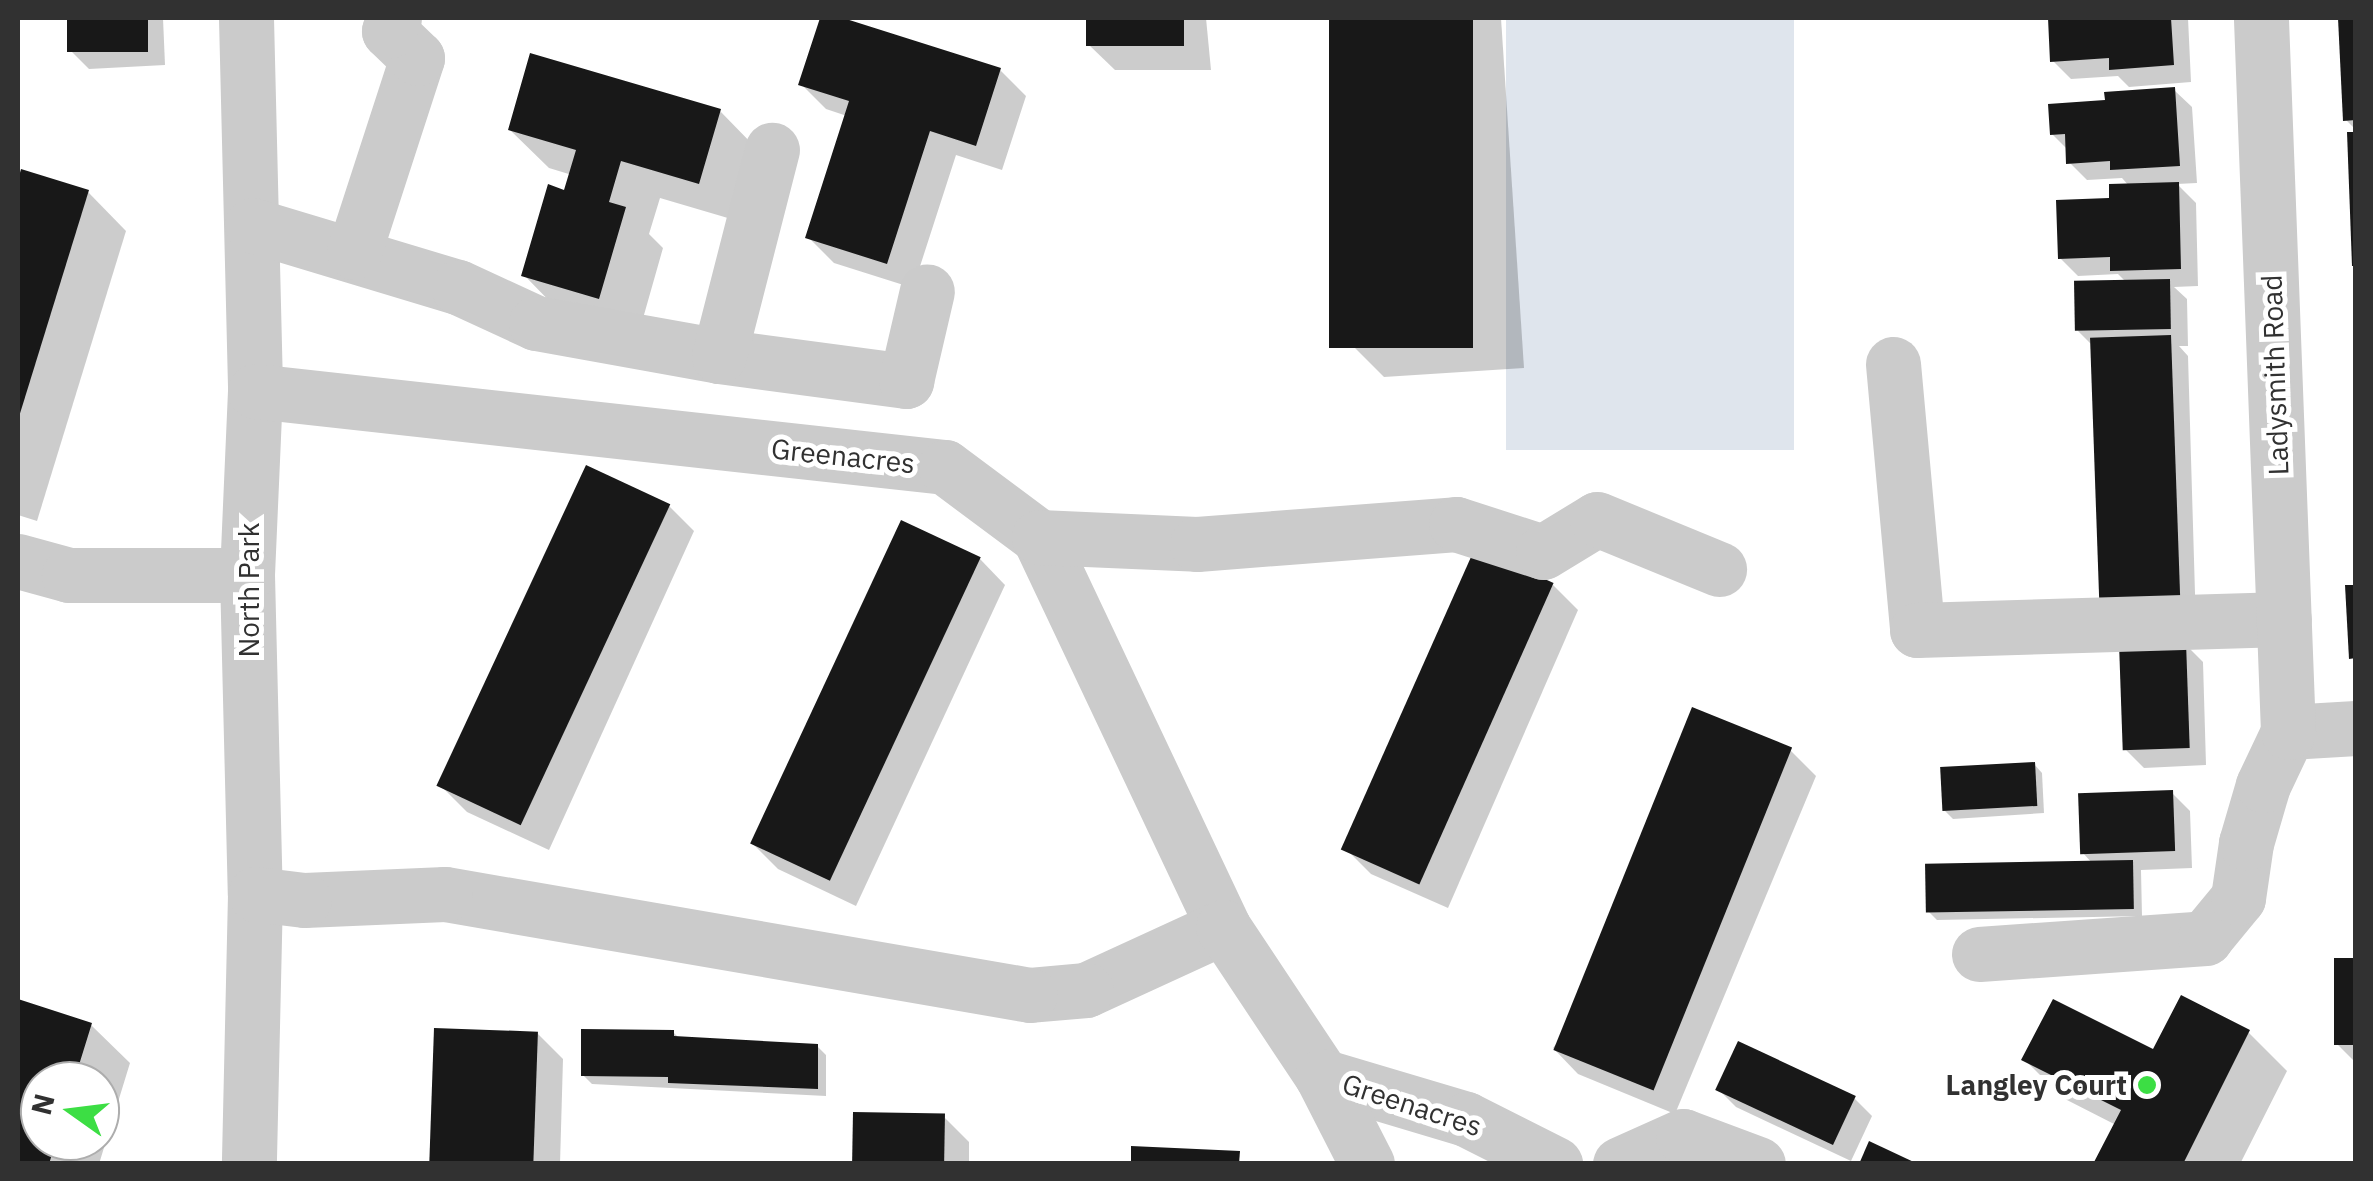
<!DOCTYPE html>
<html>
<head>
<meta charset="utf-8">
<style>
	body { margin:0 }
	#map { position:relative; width:2373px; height:1181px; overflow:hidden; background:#fff; font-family:"IBM Plex Sans",sans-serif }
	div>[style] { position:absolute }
	.green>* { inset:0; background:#dfe5ed; transform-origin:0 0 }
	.shadow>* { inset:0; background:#0003 }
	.building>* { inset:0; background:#181818; transform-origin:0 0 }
	.minor>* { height:55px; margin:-27.5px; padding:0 27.5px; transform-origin:27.5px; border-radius:27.5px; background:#cbcbcb }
	.dots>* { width:28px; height:28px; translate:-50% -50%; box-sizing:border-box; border:5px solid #fff; border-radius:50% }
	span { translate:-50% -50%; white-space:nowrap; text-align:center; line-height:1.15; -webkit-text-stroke:10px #fff; paint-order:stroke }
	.street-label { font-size:28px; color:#313131 }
	.poi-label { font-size:28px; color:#313131; font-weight:700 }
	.right { translate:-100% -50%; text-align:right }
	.frame { position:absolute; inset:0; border:20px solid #313131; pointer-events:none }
	.north { position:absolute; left:20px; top:1061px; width:100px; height:100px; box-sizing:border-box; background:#fff; border:2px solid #adadad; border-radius:50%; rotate:284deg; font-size:28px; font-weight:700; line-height:40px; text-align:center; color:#313131 }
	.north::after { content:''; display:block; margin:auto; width:35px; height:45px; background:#3cde44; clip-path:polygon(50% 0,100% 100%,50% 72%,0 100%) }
</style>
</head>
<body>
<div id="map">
	<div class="green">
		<div style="left:1506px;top:18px;width:288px;height:432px"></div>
	</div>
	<div class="shadow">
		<div style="clip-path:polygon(69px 18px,163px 18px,165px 65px,89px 69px,71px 51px)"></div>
		<div style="clip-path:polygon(822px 18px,835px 18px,1000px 70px,1026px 96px,1002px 170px,956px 155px,913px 288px,834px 263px,808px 237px,847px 116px,826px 109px,801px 84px)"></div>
		<div style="clip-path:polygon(1088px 18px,1206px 18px,1211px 70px,1115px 70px,1089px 45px)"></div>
		<div style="clip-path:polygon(1331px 18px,1501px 18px,1524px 368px,1384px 377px,1353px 346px)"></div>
		<div style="clip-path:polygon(2050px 18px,2188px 18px,2191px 82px,2129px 87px,2118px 76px,2071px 79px,2053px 61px)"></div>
		<div style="clip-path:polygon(2342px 18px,2356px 18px,2356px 130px,2346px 120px)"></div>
		<div style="clip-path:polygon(2174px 90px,2192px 107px,2197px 183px,2177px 184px,2196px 203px,2198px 286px,2174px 287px,2187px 299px,2188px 346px,2179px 346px,2188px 356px,2196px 627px,2117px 630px,2092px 345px,2078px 331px,2126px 282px,2118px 274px,2078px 276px,2060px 258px,2129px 186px,2122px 178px,2087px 180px,2069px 162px,2068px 150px,2052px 134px,2108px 102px)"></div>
		<div style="clip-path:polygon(720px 111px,758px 150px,738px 221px,660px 198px,649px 234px,663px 248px,638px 336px,562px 314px,524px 275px,572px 175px,549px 168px,510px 130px)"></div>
		<div style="clip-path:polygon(23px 172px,88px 192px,126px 231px,37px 521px,18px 515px,18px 188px)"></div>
		<div style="clip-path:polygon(669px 506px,694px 531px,549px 850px,467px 812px,441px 786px)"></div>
		<div style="clip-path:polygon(902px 523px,980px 559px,1005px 585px,856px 906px,778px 869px,753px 844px)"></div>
		<div style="clip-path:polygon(1553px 585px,1578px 610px,1448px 908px,1371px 874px,1346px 849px)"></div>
		<div style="clip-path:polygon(2185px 644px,2203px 662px,2206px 765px,2144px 768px,2126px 750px)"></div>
		<div style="clip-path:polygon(1790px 750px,1816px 776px,1675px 1114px,1578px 1074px,1553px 1048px)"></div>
		<div style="clip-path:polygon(2034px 764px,2042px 773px,2044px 813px,1953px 819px,1944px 810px)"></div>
		<div style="clip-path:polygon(2172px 793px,2190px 811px,2192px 868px,2141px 870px,2142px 916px,1937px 920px,1928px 911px,2092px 863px,2083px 853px)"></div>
		<div style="clip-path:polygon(2356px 960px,2356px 1062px,2355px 1062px,2337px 1044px)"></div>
		<div style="clip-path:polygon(evenodd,19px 1002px,91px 1025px,130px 1063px,99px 1164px,18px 1164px,19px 1002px,40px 1081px,100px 1081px,100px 1141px,40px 1141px,40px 1081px)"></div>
		<div style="clip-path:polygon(673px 1032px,680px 1039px,817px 1046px,826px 1055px,826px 1096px,592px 1084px,583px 1075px)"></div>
		<div style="clip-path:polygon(537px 1033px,563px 1059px,560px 1164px,433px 1164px)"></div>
		<div style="clip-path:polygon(2249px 1033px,2287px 1071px,2240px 1164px,2096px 1164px,2116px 1125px,2063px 1098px,2024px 1059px,2154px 1053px)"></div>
		<div style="clip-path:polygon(1718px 1089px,1854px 1098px,1872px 1116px,1851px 1161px,1736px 1107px)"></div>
		<div style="clip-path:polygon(944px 1117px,969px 1142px,969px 1164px,854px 1164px)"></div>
	</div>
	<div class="building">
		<div style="left:67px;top:18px;width:81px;height:34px"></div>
		<div style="clip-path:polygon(820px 18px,843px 18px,1001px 68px,976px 146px,930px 131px,887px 264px,805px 238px,849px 101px,798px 85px)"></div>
		<div style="left:1086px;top:18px;width:98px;height:28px"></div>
		<div style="left:1329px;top:18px;width:144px;height:330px"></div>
		<div style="clip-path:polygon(2048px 18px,2171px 18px,2174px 65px,2109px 70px,2109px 58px,2050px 62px)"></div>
		<div style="clip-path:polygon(2338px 18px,2356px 18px,2356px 120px,2343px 121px)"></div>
		<div style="clip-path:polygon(530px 53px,721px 109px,699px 184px,621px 161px,609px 202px,626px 207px,599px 299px,521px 276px,548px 184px,564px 190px,576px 150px,508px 130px)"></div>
		<div style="clip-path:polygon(2175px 87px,2180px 166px,2110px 170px,2110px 161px,2066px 164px,2065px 134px,2050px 135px,2048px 104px,2105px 100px,2104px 92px)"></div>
		<div style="clip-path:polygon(2347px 132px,2356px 132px,2356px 266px,2352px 266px)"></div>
		<div style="clip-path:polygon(21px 169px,89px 190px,18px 420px,18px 180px)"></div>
		<div style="clip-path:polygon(2179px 182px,2181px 269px,2110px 271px,2110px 257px,2058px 259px,2056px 200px,2109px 198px,2109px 184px)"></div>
		<div style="left:2170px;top:279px;width:50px;height:96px;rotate:89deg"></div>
		<div style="left:2171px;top:335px;width:275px;height:81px;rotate:88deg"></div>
		<div style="left:586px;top:465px;width:93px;height:354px;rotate:25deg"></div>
		<div style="left:901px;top:520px;width:88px;height:357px;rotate:25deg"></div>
		<div style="left:1475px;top:548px;width:86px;height:330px;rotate:24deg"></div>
		<div style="clip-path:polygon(2345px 585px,2356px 585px,2356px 658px,2349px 659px)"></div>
		<div style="left:2186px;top:642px;width:106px;height:67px;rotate:88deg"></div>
		<div style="left:1692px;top:707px;width:108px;height:370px;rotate:22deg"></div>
		<div style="left:2035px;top:762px;width:44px;height:95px;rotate:87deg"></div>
		<div style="left:2173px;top:790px;width:61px;height:95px;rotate:88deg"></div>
		<div style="left:2133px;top:860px;width:49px;height:208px;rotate:89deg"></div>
		<div style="left:2334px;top:958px;width:22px;height:87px"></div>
		<div style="clip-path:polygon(2181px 995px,2250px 1030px,2183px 1164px,2093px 1164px,2121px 1110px,2021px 1060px,2053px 999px,2153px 1049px)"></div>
		<div style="clip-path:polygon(18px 999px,92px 1023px,74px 1081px,40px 1081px,40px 1141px,56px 1141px,49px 1164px,18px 1164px)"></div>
		<div style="left:434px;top:1028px;width:104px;height:136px;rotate:2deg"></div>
		<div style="clip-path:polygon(581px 1029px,674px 1030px,674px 1036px,818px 1044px,818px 1089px,668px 1083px,668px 1077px,581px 1076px)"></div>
		<div style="left:1738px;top:1041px;width:130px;height:54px;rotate:25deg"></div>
		<div style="left:853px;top:1112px;width:92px;height:52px;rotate:1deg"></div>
		<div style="clip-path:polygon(1869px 1141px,1918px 1164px,1859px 1164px)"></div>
		<div style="clip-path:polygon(1131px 1146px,1240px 1151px,1239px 1164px,1131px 1164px)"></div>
	</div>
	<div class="minor">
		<div style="left:246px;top:18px;width:373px;rotate:88.6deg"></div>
		<div style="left:255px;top:391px;width:184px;rotate:92.5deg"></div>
		<div style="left:247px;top:575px;width:319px;rotate:88.6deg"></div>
		<div style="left:255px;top:894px;width:270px;rotate:91.3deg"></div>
		<div style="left:252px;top:225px;width:215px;rotate:16.8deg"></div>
		<div style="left:458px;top:287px;width:86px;rotate:24.8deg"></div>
		<div style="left:536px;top:323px;width:186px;rotate:10.2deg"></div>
		<div style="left:719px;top:356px;width:189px;rotate:7.6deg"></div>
		<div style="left:906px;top:381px;width:92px;rotate:-76.9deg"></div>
		<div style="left:354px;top:252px;width:204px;rotate:-72deg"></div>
		<div style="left:417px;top:58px;width:39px;rotate:-136deg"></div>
		<div style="left:389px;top:31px;width:14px;rotate:-69deg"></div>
		<div style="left:719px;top:356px;width:213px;rotate:-75.6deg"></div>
		<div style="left:1893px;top:364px;width:267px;rotate:84.8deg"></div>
		<div style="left:1917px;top:630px;width:367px;rotate:-1.7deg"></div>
		<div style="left:255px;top:391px;width:694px;rotate:6.29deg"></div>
		<div style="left:945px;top:467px;width:117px;rotate:36.7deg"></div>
		<div style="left:1039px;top:537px;width:431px;rotate:64.7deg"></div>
		<div style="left:1223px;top:927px;width:151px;rotate:155.3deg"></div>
		<div style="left:1086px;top:990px;width:56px;rotate:174.9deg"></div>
		<div style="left:1030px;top:995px;width:594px;rotate:-170.2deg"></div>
		<div style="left:445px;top:894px;width:141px;rotate:177.6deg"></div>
		<div style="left:304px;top:900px;width:49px;rotate:-173deg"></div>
		<div style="left:1039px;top:537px;width:158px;rotate:2.5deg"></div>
		<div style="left:1197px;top:544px;width:260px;rotate:-4.4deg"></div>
		<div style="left:1456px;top:524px;width:91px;rotate:17.8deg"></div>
		<div style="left:1543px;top:552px;width:63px;rotate:-31.4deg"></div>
		<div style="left:1597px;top:519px;width:132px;rotate:22.3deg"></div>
		<div style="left:18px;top:561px;width:53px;rotate:15.4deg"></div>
		<div style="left:69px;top:575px;width:178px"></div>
		<div style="left:2288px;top:732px;width:68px;rotate:-3.4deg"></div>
		<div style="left:1223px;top:927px;width:179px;rotate:56.4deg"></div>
		<div style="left:1322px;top:1076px;width:150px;rotate:16.6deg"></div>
		<div style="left:1466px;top:1119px;width:100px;rotate:26.8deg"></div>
		<div style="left:1979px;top:954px;width:227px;rotate:-4deg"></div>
		<div style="left:2205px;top:938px;width:52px;rotate:-50.5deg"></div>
		<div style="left:2238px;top:898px;width:56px;rotate:-81.7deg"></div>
		<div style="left:2246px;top:843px;width:60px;rotate:-73.7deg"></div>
		<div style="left:2263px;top:785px;width:59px;rotate:-64.7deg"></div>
		<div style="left:2288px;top:732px;width:715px;rotate:-92.17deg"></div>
		<div style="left:1322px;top:1076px;width:99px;rotate:62.9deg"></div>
		<div style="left:1620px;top:1164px;width:69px;rotate:-24deg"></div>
		<div style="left:1683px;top:1136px;width:80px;rotate:20.5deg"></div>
	</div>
	<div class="dots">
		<div style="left:2147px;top:1085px;background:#3cde44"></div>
	</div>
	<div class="street-label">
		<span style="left:2275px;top:375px;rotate:-92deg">Ladysmith Road</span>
		<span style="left:843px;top:456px;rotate:6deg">Greenacres</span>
		<span style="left:249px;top:590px;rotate:-90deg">North Park</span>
		<span style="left:1412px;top:1105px;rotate:18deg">Greenacres</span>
	</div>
	<div class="poi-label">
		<span class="right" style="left:2127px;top:1085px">Langley Court</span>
	</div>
	<div class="frame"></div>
	<div class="north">N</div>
</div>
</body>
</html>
